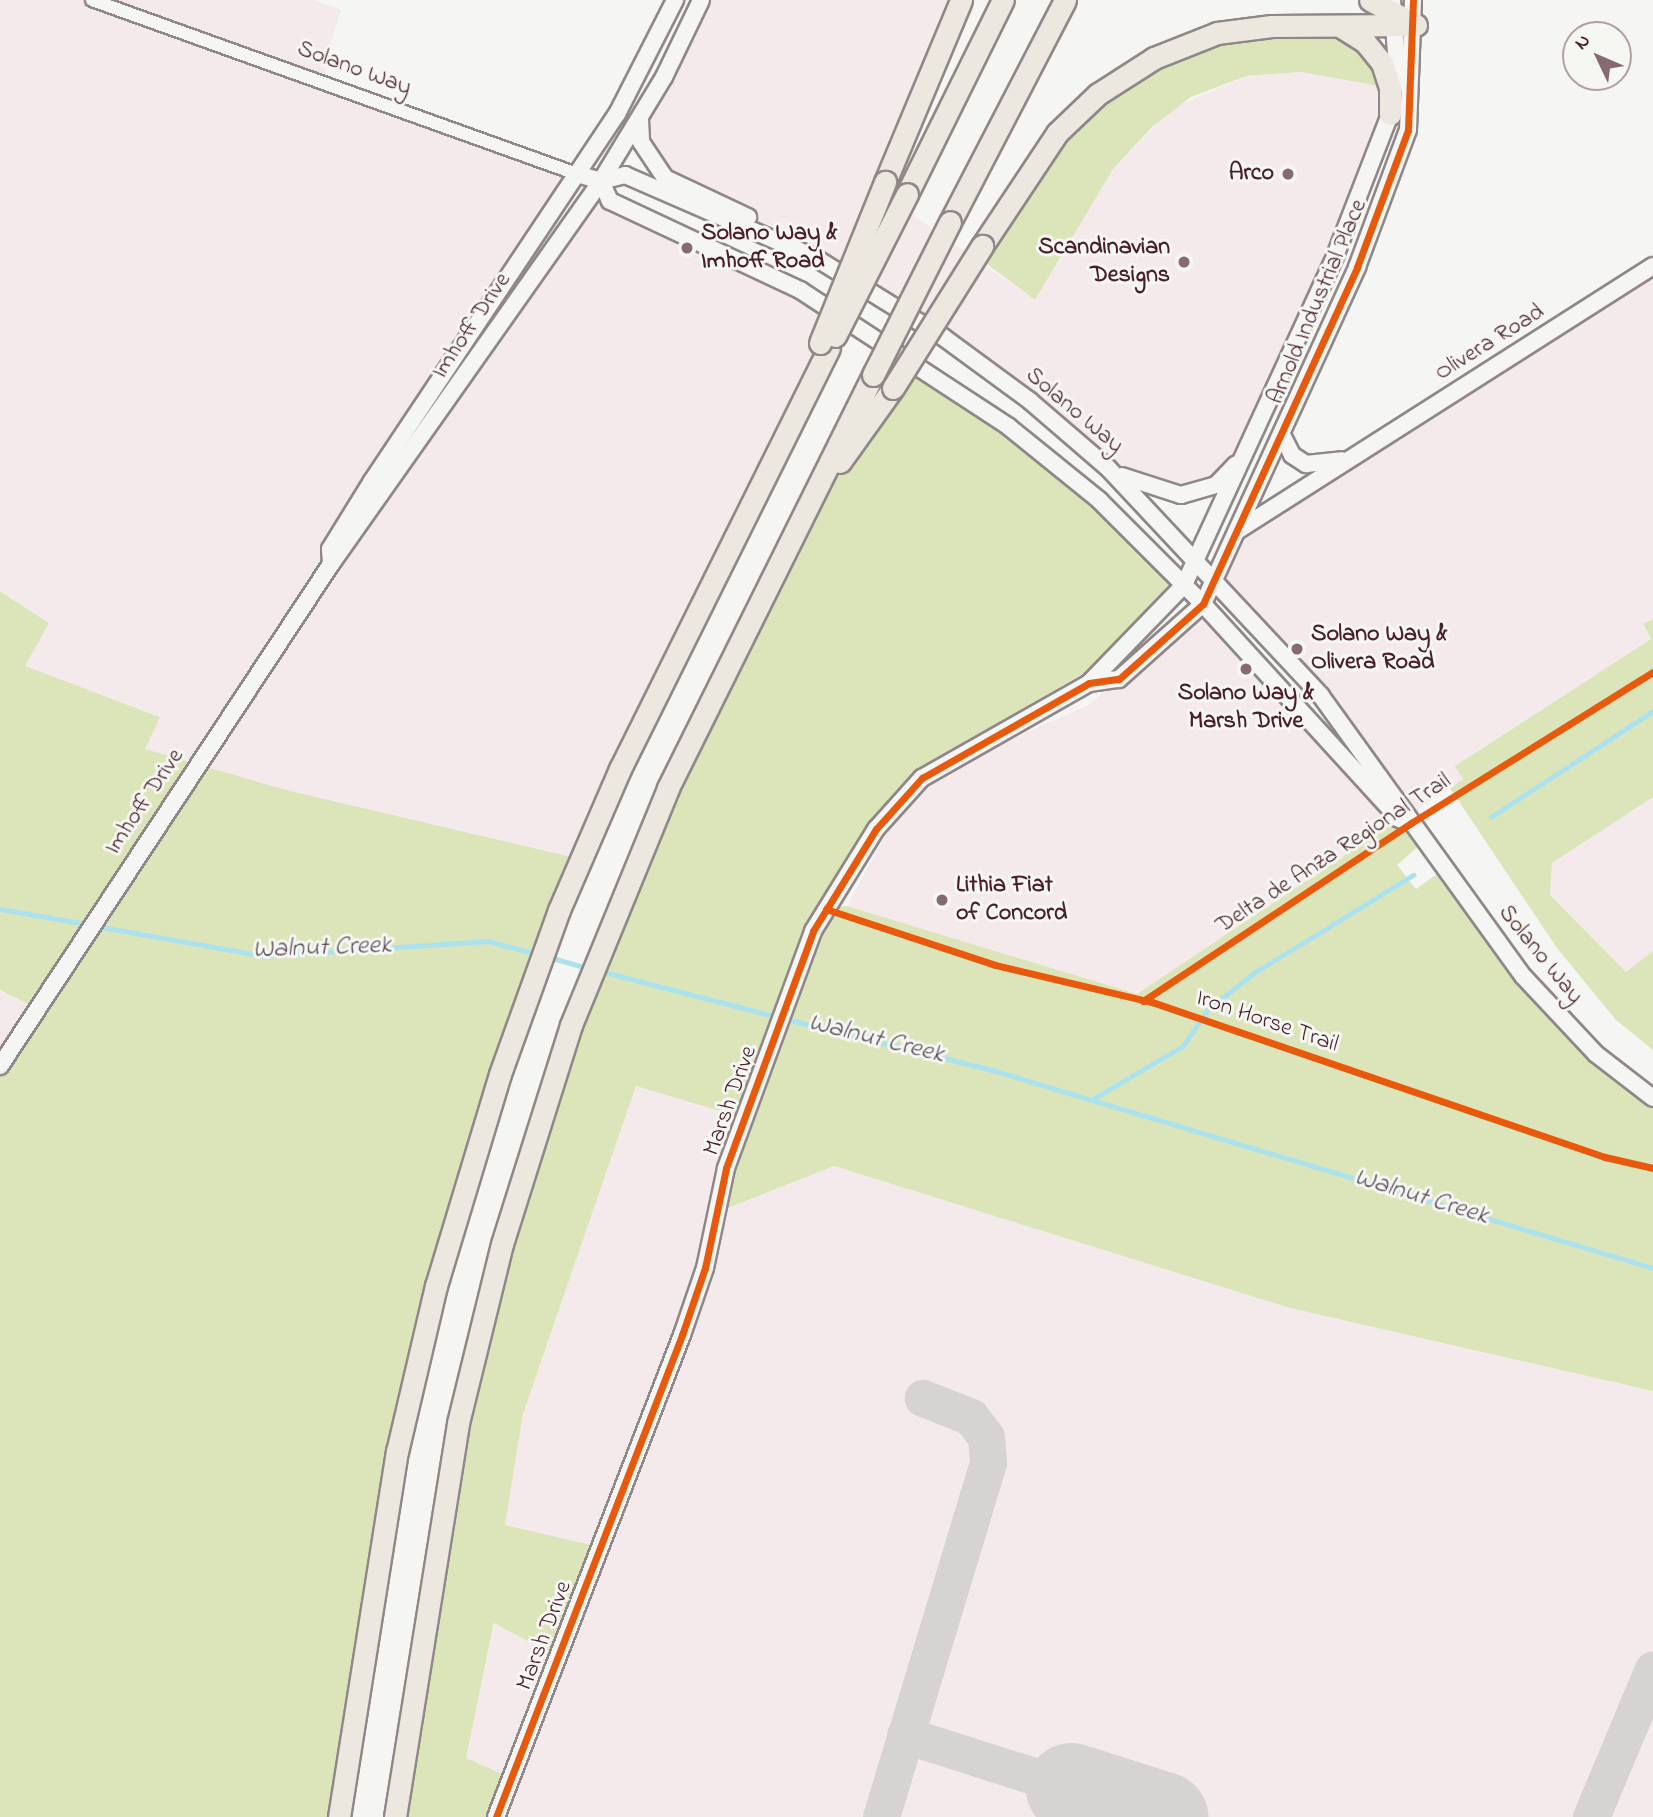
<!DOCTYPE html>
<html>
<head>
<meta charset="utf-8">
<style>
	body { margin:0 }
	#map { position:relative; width:1653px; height:1817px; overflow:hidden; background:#f5f5f3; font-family:"Indie Flower",sans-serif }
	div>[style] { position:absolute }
	.built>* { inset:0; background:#f4e9eb }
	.green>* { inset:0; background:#dce5ba }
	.stream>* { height:4.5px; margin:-2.25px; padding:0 2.25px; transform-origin:2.25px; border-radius:2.25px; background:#ace2ed }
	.taxiway>* { height:37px; margin:-18.5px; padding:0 18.5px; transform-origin:18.5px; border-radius:18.5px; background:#d6d4d2 }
	.runway>* { height:91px; margin:-45.5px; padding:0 45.5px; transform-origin:45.5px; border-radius:45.5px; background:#d6d4d2 }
	.roads { filter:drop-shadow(2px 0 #8f8788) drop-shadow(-2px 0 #8f8788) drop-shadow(0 2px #8f8788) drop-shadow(0 -2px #8f8788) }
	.street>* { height:12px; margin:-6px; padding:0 6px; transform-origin:6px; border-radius:6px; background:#f5f5f3 }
	.secondary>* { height:16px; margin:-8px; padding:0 8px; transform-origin:8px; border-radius:8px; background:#f5f5f3 }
	.highway>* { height:21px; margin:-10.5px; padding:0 10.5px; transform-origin:10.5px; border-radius:10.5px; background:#ece8df }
	.bridges { filter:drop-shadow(2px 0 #8f8788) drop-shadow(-2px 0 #8f8788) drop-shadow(0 2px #8f8788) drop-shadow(0 -2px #8f8788) }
	.highway-bridge>* { height:21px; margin:-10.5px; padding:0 10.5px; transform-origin:10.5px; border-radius:10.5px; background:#ece8df }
	.cycleway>* { height:7px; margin:-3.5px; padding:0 3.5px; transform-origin:3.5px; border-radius:3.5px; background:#e8590c }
	.dots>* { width:19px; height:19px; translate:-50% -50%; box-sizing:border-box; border:4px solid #f6f6f2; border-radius:50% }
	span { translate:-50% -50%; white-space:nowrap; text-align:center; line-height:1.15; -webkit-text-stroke:6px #f6f6f2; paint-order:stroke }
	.street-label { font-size:24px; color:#4a1f2b }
	.poi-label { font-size:24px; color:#4a1f2b; font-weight:700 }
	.right { translate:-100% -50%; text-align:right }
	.left { translate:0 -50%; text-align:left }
	.water-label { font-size:26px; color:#5a4e5b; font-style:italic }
	.north { position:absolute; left:1562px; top:21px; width:70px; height:70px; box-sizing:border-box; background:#f6f6f2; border:2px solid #b1a0a2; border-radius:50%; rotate:314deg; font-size:19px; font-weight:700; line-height:28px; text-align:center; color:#4a1f2b }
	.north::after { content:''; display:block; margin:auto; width:24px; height:32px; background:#866a71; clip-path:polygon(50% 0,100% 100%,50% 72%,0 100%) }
</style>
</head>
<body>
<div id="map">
	<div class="built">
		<div style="clip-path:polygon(0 0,314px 0,341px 10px,325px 60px,326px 83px,577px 174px,330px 549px,601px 181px,610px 201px,844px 317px,580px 859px,286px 790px,144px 749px,159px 716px,24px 666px,49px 623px,0 590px)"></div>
		<div style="clip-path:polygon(701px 0,961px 0,881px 193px,1035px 300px,1113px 169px,1173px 108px,1246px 76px,1301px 72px,1390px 88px,1390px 114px,1245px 455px,1197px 492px,1139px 485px,943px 337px,770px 238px,759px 222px,665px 178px,640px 120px)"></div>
		<div style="clip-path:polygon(1653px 266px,1653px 619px,1643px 625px,1651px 639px,1456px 765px,1463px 779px,1411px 814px,1214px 580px,1237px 531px)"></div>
		<div style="clip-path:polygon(1203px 604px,1399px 819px,1137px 994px,847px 906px,888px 830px,920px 794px,965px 759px,1089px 705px)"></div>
		<div style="clip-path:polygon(1653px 797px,1653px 951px,1626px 972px,1550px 895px,1552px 863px)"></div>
		<div style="clip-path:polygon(0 990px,35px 1007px,0 1066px)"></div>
		<div style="clip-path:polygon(636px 1086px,744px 1118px,729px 1208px,834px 1166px,1290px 1308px,1653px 1391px,1653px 1817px,496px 1817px,466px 1758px,495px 1623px,599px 1547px,505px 1525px,523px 1414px)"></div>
	</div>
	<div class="green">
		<div style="clip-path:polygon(1343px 28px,1390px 88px,1301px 72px,1246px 76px,1191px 97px,1152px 127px,1113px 169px,1035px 300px,976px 256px,1057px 133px,1185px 44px)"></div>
		<div style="clip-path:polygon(913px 357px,1009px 427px,1184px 585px,1106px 660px,964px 743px,922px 778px,826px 908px,847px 906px,1137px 994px,1399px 819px,1424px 841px,1397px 865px,1416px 889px,1444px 869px,1523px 976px,1653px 1098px,1653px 1391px,1290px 1308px,834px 1166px,728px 1208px,726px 1168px,743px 1118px,636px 1086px,523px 1414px,505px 1525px,600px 1547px,558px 1657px,494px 1623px,466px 1758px,511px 1778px,496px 1817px,395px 1817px,458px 1423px,592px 968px,815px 494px)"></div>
		<div style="clip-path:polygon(0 591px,49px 623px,25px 666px,160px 717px,145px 749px,286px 790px,580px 859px,436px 1286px,339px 1817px,0 1817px,0 1066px,35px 1007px,0 990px)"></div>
		<div style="clip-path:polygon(1653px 619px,1653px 797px,1552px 863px,1550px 895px,1626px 972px,1653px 951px,1653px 1050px,1616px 1020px,1557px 948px,1450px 788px,1463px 779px,1455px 766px,1651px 639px,1643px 624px)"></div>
	</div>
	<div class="stream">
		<div style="left:1491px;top:817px;width:194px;rotate:-33.2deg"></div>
		<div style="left:0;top:909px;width:88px;rotate:9.8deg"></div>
		<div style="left:96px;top:926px;width:171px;rotate:10.1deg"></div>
		<div style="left:264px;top:956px;width:225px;rotate:-3.8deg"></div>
		<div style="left:488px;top:941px;width:51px;rotate:14.9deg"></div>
		<div style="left:549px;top:957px;width:41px;rotate:15.8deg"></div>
		<div style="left:600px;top:971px;width:184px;rotate:14.5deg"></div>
		<div style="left:786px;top:1019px;width:212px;rotate:13.9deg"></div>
		<div style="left:992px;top:1070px;width:690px;rotate:16.68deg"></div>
		<div style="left:1093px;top:1099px;width:104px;rotate:-30.5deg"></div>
		<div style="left:1183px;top:1046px;width:45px;rotate:-56deg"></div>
		<div style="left:1208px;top:1009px;width:58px;rotate:-38deg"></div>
		<div style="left:1254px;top:973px;width:187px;rotate:-31.6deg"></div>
	</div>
	<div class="taxiway">
		<div style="left:905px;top:1735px;width:174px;rotate:17.7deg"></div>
		<div style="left:881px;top:1817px;width:370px;rotate:-73.2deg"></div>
		<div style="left:988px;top:1463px;width:26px;rotate:-94deg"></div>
		<div style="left:986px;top:1437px;width:25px;rotate:-127deg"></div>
		<div style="left:971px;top:1417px;width:52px;rotate:-158.4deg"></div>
		<div style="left:1591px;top:1817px;width:160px;rotate:-67.3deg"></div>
	</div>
	<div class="runway">
		<div style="left:1071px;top:1788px;width:96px;rotate:17.7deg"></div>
	</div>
	<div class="roads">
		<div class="street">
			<div style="left:92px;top:0;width:515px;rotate:19.74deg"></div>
		</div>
		<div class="secondary">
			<div style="left:640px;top:120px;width:22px;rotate:87deg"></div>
			<div style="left:641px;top:142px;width:43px;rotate:56.3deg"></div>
			<div style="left:665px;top:178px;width:92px;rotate:25.2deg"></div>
			<div style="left:577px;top:174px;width:25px;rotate:16deg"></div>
			<div style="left:601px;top:181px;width:25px;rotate:-14deg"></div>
			<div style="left:625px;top:175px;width:206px;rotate:23.5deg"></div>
			<div style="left:814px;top:257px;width:152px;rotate:31.8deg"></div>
			<div style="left:943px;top:337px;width:108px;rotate:36.3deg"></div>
			<div style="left:1030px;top:401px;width:103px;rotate:40.7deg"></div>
			<div style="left:1108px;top:468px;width:312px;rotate:46.9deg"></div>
			<div style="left:1321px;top:696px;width:345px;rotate:54.2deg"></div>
			<div style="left:1523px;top:976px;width:107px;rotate:46.9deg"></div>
			<div style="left:1596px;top:1054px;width:72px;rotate:37.7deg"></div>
			<div style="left:601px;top:181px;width:22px;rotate:66deg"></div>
			<div style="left:610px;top:201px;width:210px;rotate:25.1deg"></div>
			<div style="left:800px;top:290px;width:250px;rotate:33.2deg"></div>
			<div style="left:1009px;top:427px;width:116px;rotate:39deg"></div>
			<div style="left:1099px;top:500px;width:147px;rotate:45deg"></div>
			<div style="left:1203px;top:604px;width:291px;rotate:47.6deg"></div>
			<div style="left:1399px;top:819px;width:13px;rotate:18deg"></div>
			<div style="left:1282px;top:435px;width:22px;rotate:63deg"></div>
			<div style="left:1292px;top:455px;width:17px;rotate:33deg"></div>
			<div style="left:1306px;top:464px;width:36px;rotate:-6deg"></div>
			<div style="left:1122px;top:476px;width:62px;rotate:17.9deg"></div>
			<div style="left:1181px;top:495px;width:36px;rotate:-16deg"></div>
			<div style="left:1216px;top:485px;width:29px;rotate:-46deg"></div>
			<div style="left:1237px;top:531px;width:493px;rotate:-32.5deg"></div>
			<div style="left:331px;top:564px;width:15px;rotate:-94deg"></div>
			<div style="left:330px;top:549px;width:80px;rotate:-58.3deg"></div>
			<div style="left:372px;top:481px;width:441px;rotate:-56.3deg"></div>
			<div style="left:617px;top:114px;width:128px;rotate:-63deg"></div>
			<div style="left:1089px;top:683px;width:136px;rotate:-45.9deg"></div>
			<div style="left:1184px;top:585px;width:362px;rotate:-65.3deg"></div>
			<div style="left:1335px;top:256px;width:152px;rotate:-68.8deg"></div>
			<div style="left:1390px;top:114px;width:49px;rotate:-81.7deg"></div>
			<div style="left:1397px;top:66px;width:66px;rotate:-94.3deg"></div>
			<div style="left:0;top:1066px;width:601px;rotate:-56.6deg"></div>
			<div style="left:331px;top:564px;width:469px;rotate:-54.8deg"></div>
			<div style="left:601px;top:181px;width:122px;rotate:-58.8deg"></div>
			<div style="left:664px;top:77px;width:85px;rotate:-64.3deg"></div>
			<div style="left:496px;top:1817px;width:517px;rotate:-68.9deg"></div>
			<div style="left:682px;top:1335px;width:71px;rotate:-71.1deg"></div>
			<div style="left:705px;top:1268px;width:102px;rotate:-78.1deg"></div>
			<div style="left:726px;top:1168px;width:252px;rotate:-69.8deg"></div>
			<div style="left:813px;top:931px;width:120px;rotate:-58.3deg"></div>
			<div style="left:876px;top:829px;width:69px;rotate:-48deg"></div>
			<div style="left:922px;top:778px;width:192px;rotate:-29.6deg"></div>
			<div style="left:1089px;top:683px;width:30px;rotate:-8deg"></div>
			<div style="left:1119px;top:679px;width:113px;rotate:-41.8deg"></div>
			<div style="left:1203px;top:604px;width:371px;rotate:-65.4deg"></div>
			<div style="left:1357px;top:267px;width:146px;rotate:-69.6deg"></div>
			<div style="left:1408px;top:130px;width:130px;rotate:-87.8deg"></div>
		</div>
		<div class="highway">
			<div style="left:1370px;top:0;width:50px;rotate:28.6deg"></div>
			<div style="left:1343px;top:28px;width:26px;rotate:32deg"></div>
			<div style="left:1365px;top:42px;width:27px;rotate:51deg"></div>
			<div style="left:1382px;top:63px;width:26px;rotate:72deg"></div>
			<div style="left:1390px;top:88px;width:26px;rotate:90deg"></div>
			<div style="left:885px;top:182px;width:197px;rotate:-67.3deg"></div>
			<div style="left:907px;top:194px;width:216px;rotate:-63.7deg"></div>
			<div style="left:950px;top:222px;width:250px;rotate:-62.6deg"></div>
			<div style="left:982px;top:246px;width:136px;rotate:-56.4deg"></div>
			<div style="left:1057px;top:133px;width:57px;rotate:-43.6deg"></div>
			<div style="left:1098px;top:94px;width:67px;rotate:-32.7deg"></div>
			<div style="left:1154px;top:58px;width:68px;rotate:-21.6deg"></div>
			<div style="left:1217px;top:33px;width:55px;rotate:-7.3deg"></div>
			<div style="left:1272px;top:26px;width:144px;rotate:-0.4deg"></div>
			<div style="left:840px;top:462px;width:91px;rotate:-54.4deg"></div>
			<div style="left:339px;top:1817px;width:370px;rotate:-81deg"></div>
			<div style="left:397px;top:1452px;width:171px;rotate:-76.8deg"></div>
			<div style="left:436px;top:1286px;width:221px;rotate:-73.2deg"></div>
			<div style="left:500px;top:1074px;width:174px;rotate:-70.2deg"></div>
			<div style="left:559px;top:910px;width:154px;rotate:-66.6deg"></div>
			<div style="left:620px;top:769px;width:470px;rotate:-63.6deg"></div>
			<div style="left:395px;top:1817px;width:399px;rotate:-80.9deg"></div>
			<div style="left:458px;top:1423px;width:184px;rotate:-76.2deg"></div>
			<div style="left:502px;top:1244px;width:230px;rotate:-72.5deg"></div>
			<div style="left:571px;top:1025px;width:256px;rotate:-67.7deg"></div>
			<div style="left:668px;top:788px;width:461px;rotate:-63.6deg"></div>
		</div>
	</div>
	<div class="bridges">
		<div class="highway-bridge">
			<div style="left:835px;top:336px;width:159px;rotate:-63.1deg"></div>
			<div style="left:820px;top:343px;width:174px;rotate:-68deg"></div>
			<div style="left:873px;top:375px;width:171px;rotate:-63.3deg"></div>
			<div style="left:893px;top:388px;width:168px;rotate:-57.9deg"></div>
		</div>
	</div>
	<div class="cycleway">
		<div style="left:826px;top:909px;width:178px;rotate:18.3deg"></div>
		<div style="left:995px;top:965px;width:161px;rotate:13.3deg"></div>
		<div style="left:1152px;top:1002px;width:479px;rotate:18.9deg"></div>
		<div style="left:1605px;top:1157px;width:49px;rotate:12.9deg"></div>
		<div style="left:1143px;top:1001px;width:322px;rotate:-33.6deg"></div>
		<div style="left:1411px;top:823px;width:285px;rotate:-32deg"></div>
		<div style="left:496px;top:1817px;width:517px;rotate:-68.9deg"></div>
		<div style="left:682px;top:1335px;width:71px;rotate:-71.1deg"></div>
		<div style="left:705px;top:1268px;width:102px;rotate:-78.1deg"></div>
		<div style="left:726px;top:1168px;width:252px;rotate:-69.8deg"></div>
		<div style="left:813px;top:931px;width:120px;rotate:-58.3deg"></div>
		<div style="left:876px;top:829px;width:69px;rotate:-48deg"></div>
		<div style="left:922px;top:778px;width:192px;rotate:-29.6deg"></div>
		<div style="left:1089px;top:683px;width:30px;rotate:-8deg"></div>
		<div style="left:1119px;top:679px;width:113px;rotate:-41.8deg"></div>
		<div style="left:1203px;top:604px;width:371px;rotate:-65.4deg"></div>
		<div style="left:1357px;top:267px;width:146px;rotate:-69.6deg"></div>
		<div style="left:1408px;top:130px;width:130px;rotate:-87.8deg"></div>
	</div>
	<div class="dots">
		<div style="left:1288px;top:174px;background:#866a71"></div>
		<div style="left:687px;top:248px;background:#866a71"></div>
		<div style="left:1184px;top:262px;background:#866a71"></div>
		<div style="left:1297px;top:649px;background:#866a71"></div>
		<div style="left:1246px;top:669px;background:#866a71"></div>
		<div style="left:942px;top:900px;background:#866a71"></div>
	</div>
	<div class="street-label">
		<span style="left:354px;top:69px;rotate:20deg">Solano Way</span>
		<span style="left:1318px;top:302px;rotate:-67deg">Arnold Industrial Place</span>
		<span style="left:472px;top:326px;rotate:-56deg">Imhoff Drive</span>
		<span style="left:1490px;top:343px;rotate:-32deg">Olivera Road</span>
		<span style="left:1074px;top:411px;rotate:40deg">Solano Way</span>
		<span style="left:145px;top:802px;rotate:-56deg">Imhoff Drive</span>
		<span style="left:1334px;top:854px;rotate:-33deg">Delta de Anza Regional Trail</span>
		<span style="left:1540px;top:955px;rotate:51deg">Solano Way</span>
		<span style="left:1267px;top:1022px;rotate:19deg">Iron Horse Trail</span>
		<span style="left:731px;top:1101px;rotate:-70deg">Marsh Drive</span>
		<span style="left:545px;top:1636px;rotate:-69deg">Marsh Drive</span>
	</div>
	<div class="poi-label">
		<span class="right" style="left:1274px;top:174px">Arco</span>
		<span class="left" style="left:701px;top:248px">Solano Way &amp;<br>Imhoff Road</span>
		<span class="right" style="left:1170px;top:262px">Scandinavian<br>Designs</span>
		<span class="left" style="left:1311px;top:649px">Solano Way &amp;<br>Olivera Road</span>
		<span style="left:1246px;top:708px">Solano Way &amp;<br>Marsh Drive</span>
		<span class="left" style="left:956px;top:900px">Lithia Fiat<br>of Concord</span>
	</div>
	<div class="water-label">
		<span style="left:322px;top:949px;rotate:-2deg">Walnut Creek</span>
		<span style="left:876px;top:1040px;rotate:14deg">Walnut Creek</span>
		<span style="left:1421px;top:1198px;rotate:17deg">Walnut Creek</span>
	</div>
	<div class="north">N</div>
</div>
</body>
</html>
